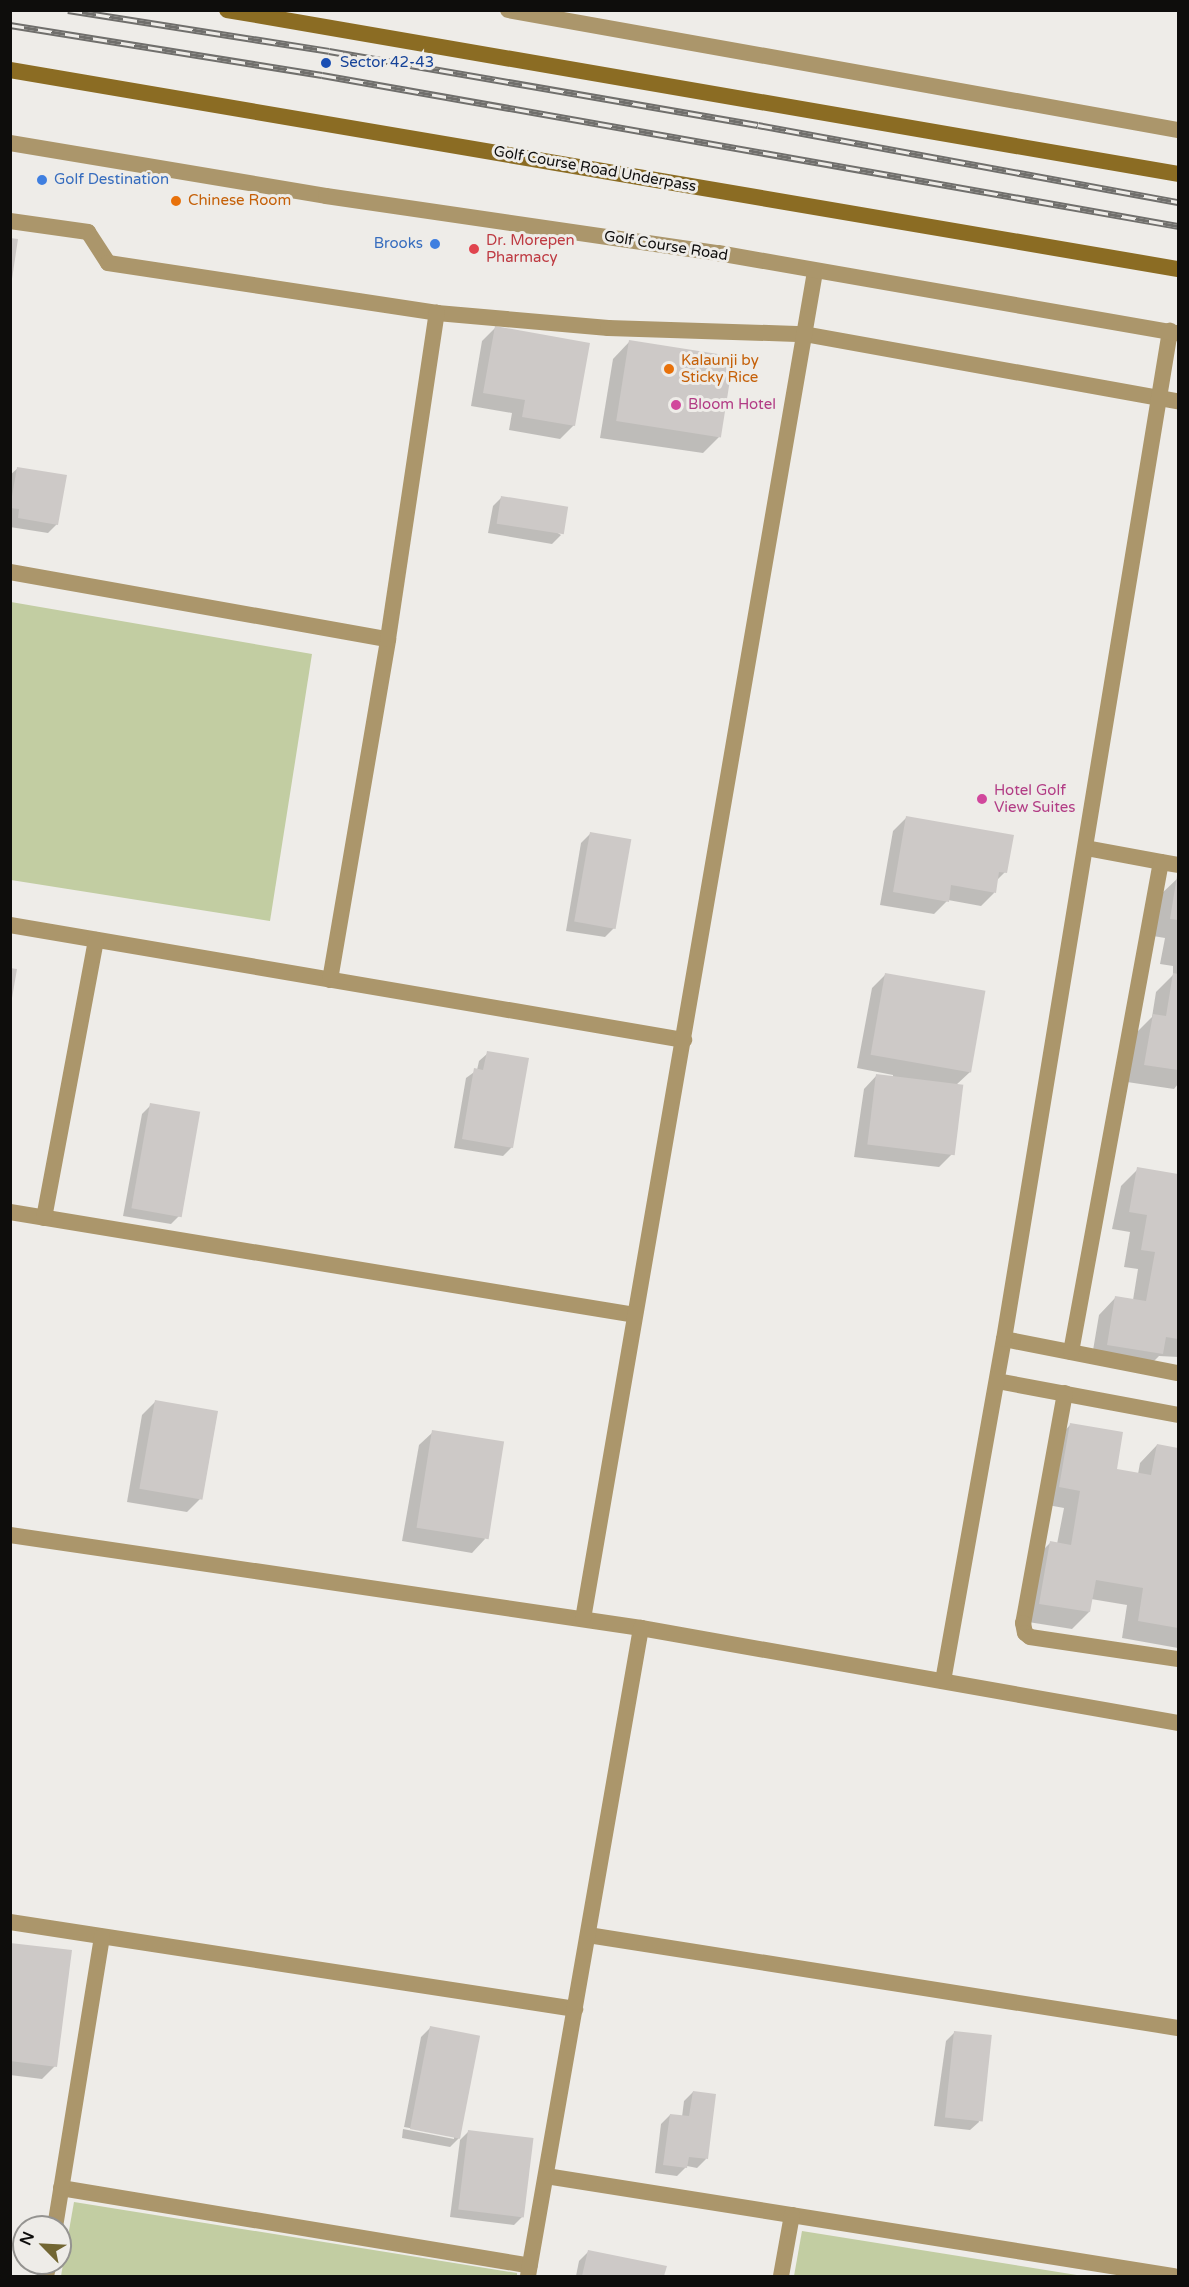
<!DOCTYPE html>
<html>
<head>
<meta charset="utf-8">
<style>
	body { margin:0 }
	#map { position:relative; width:1189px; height:2287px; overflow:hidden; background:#eeece8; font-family:"Varela Round",sans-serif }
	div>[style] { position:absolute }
	.green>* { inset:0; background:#c2cda2 }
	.shadow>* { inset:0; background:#0003 }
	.building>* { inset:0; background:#cdc9c7; transform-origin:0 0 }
	.minor>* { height:16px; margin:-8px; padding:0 8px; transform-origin:8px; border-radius:8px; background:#ab966b }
	.tertiary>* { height:16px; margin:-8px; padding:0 8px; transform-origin:8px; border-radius:8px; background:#ab966b }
	.secondary>* { height:16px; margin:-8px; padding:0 8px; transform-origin:8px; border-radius:8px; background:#8b6c23 }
	.rail>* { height:7px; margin-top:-3.5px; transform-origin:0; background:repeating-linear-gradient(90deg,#eeece8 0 14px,#706f6c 0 28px); box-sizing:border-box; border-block:2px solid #706f6c }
	.dots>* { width:16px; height:16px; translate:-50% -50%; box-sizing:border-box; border:3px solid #eeece8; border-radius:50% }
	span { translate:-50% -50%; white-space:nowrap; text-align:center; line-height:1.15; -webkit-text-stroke:6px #eeece8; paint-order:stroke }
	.transit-label { font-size:15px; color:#164399 }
	.left { translate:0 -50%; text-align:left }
	.street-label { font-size:15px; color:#0e0d0c }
	.shop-label { font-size:15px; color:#366cbe }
	.right { translate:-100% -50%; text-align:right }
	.food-label { font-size:15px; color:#c56008 }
	.health-label { font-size:15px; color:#be3a42 }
	.hotel-label { font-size:15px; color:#b23c85 }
	.frame { position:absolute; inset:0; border:12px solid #0e0d0c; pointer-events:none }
	.north { position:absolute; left:12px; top:2215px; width:60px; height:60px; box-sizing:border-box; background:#eeece8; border:2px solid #949390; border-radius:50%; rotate:294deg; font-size:16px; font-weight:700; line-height:24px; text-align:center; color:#0e0d0c }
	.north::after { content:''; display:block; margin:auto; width:21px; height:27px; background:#726633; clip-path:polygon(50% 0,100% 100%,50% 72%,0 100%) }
</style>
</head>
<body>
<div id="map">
	<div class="green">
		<div style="clip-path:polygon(11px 602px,312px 654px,270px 921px,11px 880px)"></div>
		<div style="clip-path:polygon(74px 2202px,517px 2273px,517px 2276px,61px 2276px)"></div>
		<div style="clip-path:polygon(802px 2231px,1083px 2276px,794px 2276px)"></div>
	</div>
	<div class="shadow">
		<div style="clip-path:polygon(495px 328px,574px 425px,560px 439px,509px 430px,512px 413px,471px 406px,482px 341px)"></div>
		<div style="clip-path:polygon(630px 341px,720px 436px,703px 453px,600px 438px,613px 359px)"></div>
		<div style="clip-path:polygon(18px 468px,57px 524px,48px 533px,10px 527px,10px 475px)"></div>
		<div style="clip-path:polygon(502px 497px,561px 535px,552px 544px,488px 533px,493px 506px)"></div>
		<div style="clip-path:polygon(906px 818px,1005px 872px,996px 881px,994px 893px,981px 906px,948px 900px,934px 914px,880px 905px,893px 831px)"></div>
		<div style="clip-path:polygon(590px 834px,614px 928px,605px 937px,566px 931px,581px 843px)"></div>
		<div style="clip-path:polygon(1178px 878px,1178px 1084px,1174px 1089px,1127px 1082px,1136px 1033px,1152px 1017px,1156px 992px,1173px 975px,1173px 966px,1160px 964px,1165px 938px,1153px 936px,1160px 895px)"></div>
		<div style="clip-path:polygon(885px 975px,970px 1072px,956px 1085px,952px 1154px,939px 1167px,854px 1157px,864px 1089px,877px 1075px,893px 1077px,893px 1075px,857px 1068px,872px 988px)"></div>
		<div style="clip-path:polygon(488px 1053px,512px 1147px,503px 1156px,454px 1148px,466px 1078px,477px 1070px,479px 1061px)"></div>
		<div style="clip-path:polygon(151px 1105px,180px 1215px,171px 1224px,123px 1216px,142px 1114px)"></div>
		<div style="clip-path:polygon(1138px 1169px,1178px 1176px,1178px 1357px,1159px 1356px,1144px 1371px,1091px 1362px,1099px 1315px,1116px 1297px,1133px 1300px,1138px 1269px,1124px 1267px,1130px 1232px,1112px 1229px,1121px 1186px)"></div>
		<div style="clip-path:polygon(155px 1402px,200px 1499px,187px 1512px,127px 1502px,142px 1415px)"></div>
		<div style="clip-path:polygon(1071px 1424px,1115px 1470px,1138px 1474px,1140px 1463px,1157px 1445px,1178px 1449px,1178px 1648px,1122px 1638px,1127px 1605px,1091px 1599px,1089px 1612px,1072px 1629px,1022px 1621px,1033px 1560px,1050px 1543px,1057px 1544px,1064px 1508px,1042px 1504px,1054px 1442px)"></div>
		<div style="clip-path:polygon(433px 1432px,485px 1539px,472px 1553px,402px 1541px,419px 1445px)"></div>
		<div style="clip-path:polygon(10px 1944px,55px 2066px,42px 2079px,10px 2075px)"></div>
		<div style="clip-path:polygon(430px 2028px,459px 2138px,450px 2147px,402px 2138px,403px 2129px,454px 2139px,454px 2136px,404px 2127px,421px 2037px)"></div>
		<div style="clip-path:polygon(955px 2032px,979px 2122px,970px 2130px,934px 2126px,946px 2041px)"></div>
		<div style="clip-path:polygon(693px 2092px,706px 2159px,697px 2168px,687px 2166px,677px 2176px,655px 2173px,661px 2124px,670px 2115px,682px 2117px,684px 2101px)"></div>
		<div style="clip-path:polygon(469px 2131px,523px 2216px,514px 2225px,450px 2217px,460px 2140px)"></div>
		<div style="clip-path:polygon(588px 2252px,665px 2267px,663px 2276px,576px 2276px,579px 2261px)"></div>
	</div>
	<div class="building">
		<div style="clip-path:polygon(10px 238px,18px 239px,12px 279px,10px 279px)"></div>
		<div style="clip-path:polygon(495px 326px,590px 343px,575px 426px,522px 417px,525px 400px,483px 393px)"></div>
		<div style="left:629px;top:340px;width:106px;height:82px;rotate:9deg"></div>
		<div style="clip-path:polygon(17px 467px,67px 475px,58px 525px,18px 518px,19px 509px,10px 508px)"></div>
		<div style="left:501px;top:496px;width:68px;height:28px;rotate:9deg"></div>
		<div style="clip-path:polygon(906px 816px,1014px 835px,1007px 873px,999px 872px,996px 893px,951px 885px,949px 902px,893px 892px)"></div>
		<div style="left:590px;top:832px;width:42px;height:91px;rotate:10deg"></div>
		<div style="clip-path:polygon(1177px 876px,1178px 876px,1178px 920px,1170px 919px)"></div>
		<div style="clip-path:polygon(10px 968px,17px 969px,12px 998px,10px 998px)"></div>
		<div style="left:885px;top:973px;width:102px;height:83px;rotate:10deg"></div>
		<div style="clip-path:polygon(1173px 973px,1178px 974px,1178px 1070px,1144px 1065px,1153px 1014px,1166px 1016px)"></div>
		<div style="clip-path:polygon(487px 1051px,529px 1058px,513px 1148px,462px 1139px,474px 1068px,483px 1070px)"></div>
		<div style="left:876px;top:1074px;width:88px;height:71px;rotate:7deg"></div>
		<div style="left:150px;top:1103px;width:51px;height:107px;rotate:10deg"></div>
		<div style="clip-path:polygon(1137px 1167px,1178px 1174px,1178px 1339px,1166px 1337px,1163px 1354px,1107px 1345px,1115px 1296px,1146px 1301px,1155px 1252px,1141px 1250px,1147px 1215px,1129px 1212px)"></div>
		<div style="left:155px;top:1400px;width:64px;height:90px;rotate:10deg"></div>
		<div style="clip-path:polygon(1070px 1423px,1123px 1432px,1117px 1469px,1151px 1475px,1157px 1444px,1178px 1448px,1178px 1628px,1138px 1621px,1143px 1588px,1096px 1580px,1090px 1612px,1039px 1604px,1050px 1541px,1071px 1545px,1080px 1491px,1059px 1487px)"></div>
		<div style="left:432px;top:1430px;width:73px;height:99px;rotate:9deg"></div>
		<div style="clip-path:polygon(10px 1943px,72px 1950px,57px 2067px,10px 2061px)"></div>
		<div style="left:430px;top:2026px;width:51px;height:105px;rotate:11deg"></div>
		<div style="left:954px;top:2031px;width:38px;height:87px;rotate:6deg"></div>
		<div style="clip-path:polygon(693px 2091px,716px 2094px,708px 2159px,689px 2157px,687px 2168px,663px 2165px,670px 2114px,689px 2116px)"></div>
		<div style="left:468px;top:2130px;width:66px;height:80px;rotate:7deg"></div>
		<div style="clip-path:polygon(588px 2250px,667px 2266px,664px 2276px,582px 2276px)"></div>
	</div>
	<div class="minor">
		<div style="left:10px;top:221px;width:79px;rotate:8deg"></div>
		<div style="left:88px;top:232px;width:37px;rotate:57deg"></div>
		<div style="left:108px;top:263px;width:333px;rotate:8.6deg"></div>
		<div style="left:437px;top:313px;width:172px;rotate:5deg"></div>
		<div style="left:608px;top:328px;width:196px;rotate:1.8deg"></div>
		<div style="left:804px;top:334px;width:380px;rotate:10.2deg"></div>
		<div style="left:10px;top:572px;width:384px;rotate:10.1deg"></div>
		<div style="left:1086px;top:848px;width:76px;rotate:10.6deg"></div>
		<div style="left:10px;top:925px;width:684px;rotate:9.68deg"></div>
		<div style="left:330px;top:980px;width:346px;rotate:-80.3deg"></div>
		<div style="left:388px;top:639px;width:330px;rotate:-81.5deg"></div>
		<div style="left:10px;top:1212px;width:633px;rotate:9.36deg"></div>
		<div style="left:44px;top:1218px;width:283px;rotate:-79.4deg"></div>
		<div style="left:1004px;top:1339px;width:177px;rotate:11.1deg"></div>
		<div style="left:1071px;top:1352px;width:498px;rotate:-79.6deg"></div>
		<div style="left:1161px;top:862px;width:17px;rotate:10deg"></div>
		<div style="left:997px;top:1381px;width:184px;rotate:10.6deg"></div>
		<div style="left:1065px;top:1393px;width:234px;rotate:100.3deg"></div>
		<div style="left:1023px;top:1623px;width:10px;rotate:79deg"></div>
		<div style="left:1025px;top:1633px;width:6px;rotate:39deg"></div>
		<div style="left:1030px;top:1637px;width:150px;rotate:8.5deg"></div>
		<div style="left:10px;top:1535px;width:638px;rotate:8.38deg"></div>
		<div style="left:641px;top:1628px;width:545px;rotate:10.03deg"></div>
		<div style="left:583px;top:1619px;width:1368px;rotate:-80.23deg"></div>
		<div style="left:943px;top:1681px;width:347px;rotate:-79.9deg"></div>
		<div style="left:1004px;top:1339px;width:1022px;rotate:-80.65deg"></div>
		<div style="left:10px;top:1922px;width:572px;rotate:8.75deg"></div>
		<div style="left:588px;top:1935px;width:597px;rotate:8.96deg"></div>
		<div style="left:546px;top:2176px;width:636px;rotate:9.05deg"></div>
		<div style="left:61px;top:2188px;width:475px;rotate:9.4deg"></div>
		<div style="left:55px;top:2227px;width:294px;rotate:-80.8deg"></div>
		<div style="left:46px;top:2276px;width:13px;rotate:-77deg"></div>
		<div style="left:528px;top:2276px;width:658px;rotate:-80.11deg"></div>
		<div style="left:781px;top:2276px;width:62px;rotate:-79.8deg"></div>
	</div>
	<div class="tertiary">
		<div style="left:508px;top:10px;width:681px;rotate:10.15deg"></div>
		<div style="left:10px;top:143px;width:320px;rotate:9.5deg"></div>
		<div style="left:326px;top:196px;width:396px;rotate:8.3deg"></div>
		<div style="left:718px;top:253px;width:467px;rotate:9.9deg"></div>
	</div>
	<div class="secondary">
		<div style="left:227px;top:10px;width:965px;rotate:9.78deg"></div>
		<div style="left:10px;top:70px;width:1185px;rotate:9.67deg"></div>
	</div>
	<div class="rail">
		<div style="left:68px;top:10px;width:264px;rotate:8.9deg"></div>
		<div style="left:329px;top:51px;width:435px;rotate:9.8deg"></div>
		<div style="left:758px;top:125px;width:427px;rotate:10.4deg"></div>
		<div style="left:10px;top:25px;width:316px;rotate:9.1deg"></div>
		<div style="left:322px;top:75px;width:869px;rotate:10deg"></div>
	</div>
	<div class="dots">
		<div style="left:326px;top:63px;background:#1a4fb4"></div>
		<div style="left:42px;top:180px;background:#3f7fe0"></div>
		<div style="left:176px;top:201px;background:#e8710a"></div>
		<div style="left:435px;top:244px;background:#3f7fe0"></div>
		<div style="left:474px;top:249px;background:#e0444e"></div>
		<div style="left:669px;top:369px;background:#e8710a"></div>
		<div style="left:676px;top:405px;background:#d1479c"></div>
		<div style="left:982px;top:799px;background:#d1479c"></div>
	</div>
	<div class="transit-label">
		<span class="left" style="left:340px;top:63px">Sector 42-43</span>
	</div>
	<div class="street-label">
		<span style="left:595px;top:169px;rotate:10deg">Golf Course Road Underpass</span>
		<span style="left:666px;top:246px;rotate:9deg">Golf Course Road</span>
	</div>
	<div class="shop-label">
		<span class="left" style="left:54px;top:180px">Golf Destination</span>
		<span class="right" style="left:423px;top:244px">Brooks</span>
	</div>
	<div class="food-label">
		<span class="left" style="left:188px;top:201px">Chinese Room</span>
		<span class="left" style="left:681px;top:369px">Kalaunji by<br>Sticky Rice</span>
	</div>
	<div class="health-label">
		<span class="left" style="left:486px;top:249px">Dr. Morepen<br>Pharmacy</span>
	</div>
	<div class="hotel-label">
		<span class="left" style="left:688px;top:405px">Bloom Hotel</span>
		<span class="left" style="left:994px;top:799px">Hotel Golf<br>View Suites</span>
	</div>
	<div class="frame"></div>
	<div class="north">N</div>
</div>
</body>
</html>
